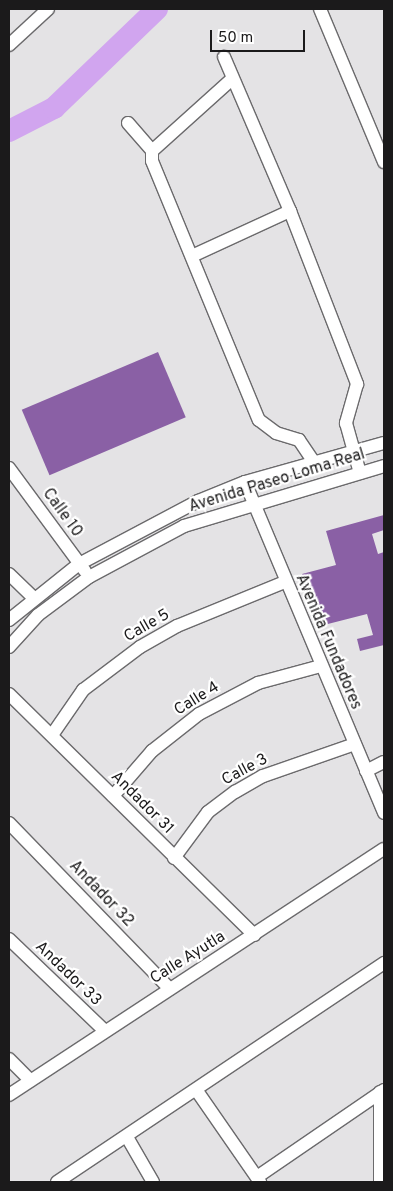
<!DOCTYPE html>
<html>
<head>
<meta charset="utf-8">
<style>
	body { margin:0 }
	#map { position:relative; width:393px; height:1191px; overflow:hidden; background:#e4e3e5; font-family:Overpass,sans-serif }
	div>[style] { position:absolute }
	.river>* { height:22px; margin:-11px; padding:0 11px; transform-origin:11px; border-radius:11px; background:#d1a5ef }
	.building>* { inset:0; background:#8a60a5; transform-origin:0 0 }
	.roads { filter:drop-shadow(1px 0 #6b6a6c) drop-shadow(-1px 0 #6b6a6c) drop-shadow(0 1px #6b6a6c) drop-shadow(0 -1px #6b6a6c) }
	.minor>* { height:12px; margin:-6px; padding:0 6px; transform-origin:6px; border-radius:6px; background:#fff }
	span { translate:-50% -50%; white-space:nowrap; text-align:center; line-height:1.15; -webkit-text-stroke:4.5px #fff; paint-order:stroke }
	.street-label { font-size:16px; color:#1b1a1b }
	.frame { position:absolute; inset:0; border:10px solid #1b1a1b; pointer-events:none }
	.scale { position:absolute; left:210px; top:30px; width:95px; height:22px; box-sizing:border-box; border:2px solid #1b1a1b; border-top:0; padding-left:6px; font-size:15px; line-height:18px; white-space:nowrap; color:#1b1a1b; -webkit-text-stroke:4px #fff; paint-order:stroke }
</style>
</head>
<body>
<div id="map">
	<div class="river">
		<div style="left:9px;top:131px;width:51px;rotate:-27.1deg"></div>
		<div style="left:54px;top:108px;width:143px;rotate:-43.9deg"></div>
	</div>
	<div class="building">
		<div style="left:158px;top:352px;width:71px;height:148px;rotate:67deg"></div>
		<div style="clip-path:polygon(384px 515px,384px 530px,372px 534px,378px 554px,384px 552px,384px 645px,360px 651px,357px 639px,373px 635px,367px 614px,320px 626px,302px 574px,336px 565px,326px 531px)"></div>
	</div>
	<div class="roads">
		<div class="minor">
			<div style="left:320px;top:9px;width:166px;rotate:67.3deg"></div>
			<div style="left:9px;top:45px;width:53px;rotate:-42.7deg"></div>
			<div style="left:224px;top:57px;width:168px;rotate:66.8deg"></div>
			<div style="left:290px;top:211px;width:186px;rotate:68.8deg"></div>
			<div style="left:357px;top:384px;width:41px;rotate:105.8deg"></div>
			<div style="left:346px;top:423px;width:52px;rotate:74.4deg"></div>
			<div style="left:128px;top:123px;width:37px;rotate:49deg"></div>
			<div style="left:152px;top:151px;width:10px;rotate:90deg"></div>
			<div style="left:152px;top:161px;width:280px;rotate:67.6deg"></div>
			<div style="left:259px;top:420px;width:21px;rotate:37deg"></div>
			<div style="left:276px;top:433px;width:24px;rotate:17deg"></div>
			<div style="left:299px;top:440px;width:27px;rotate:56deg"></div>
			<div style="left:152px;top:151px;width:108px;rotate:-42deg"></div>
			<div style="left:192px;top:256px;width:108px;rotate:-24.7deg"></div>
			<div style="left:9px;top:468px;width:128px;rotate:53.6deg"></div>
			<div style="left:245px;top:482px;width:359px;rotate:67.2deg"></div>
			<div style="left:9px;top:574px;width:35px;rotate:44deg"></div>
			<div style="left:9px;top:620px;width:90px;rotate:-38.7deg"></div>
			<div style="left:79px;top:564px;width:135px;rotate:-27.9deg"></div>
			<div style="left:198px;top:501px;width:51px;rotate:-22deg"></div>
			<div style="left:245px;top:482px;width:144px;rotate:-15.7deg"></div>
			<div style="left:9px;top:647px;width:43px;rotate:-47.8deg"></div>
			<div style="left:38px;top:615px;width:64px;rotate:-36.7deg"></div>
			<div style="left:89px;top:577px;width:108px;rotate:-28.2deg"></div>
			<div style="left:184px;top:526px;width:209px;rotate:-16.7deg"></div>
			<div style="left:9px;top:694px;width:344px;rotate:44.5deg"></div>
			<div style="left:52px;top:735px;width:55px;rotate:-55.4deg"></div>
			<div style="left:83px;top:690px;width:71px;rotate:-37deg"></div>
			<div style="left:140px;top:647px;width:43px;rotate:-29.6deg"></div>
			<div style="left:177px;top:626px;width:117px;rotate:-22.2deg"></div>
			<div style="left:366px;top:771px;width:20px;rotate:-27deg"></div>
			<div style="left:113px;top:796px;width:60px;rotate:-49.1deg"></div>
			<div style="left:152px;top:751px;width:60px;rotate:-38.2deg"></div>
			<div style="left:199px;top:714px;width:67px;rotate:-27.7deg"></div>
			<div style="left:258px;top:683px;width:65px;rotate:-15.1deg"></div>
			<div style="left:9px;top:823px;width:230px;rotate:45.9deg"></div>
			<div style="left:174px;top:858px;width:57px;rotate:-53.5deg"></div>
			<div style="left:208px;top:812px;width:34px;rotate:-37deg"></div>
			<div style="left:235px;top:792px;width:32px;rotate:-30deg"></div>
			<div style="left:263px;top:776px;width:97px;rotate:-19.2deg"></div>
			<div style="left:9px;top:939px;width:133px;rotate:43.8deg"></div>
			<div style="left:9px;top:1059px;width:30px;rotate:45deg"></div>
			<div style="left:197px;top:1091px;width:111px;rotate:55.3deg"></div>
			<div style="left:9px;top:1095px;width:448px;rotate:-33.3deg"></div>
			<div style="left:127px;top:1137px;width:52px;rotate:60deg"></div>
			<div style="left:257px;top:1177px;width:154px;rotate:-34.4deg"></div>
			<div style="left:57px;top:1182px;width:394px;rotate:-33.8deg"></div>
			<div style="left:380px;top:1182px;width:90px;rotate:-90deg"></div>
		</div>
	</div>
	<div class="street-label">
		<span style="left:277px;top:481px;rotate:-17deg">Avenida Paseo Loma Real</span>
		<span style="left:62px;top:513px;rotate:54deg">Calle 10</span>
		<span style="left:147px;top:626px;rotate:-30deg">Calle 5</span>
		<span style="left:328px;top:642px;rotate:67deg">Avenida Fundadores</span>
		<span style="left:197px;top:699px;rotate:-32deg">Calle 4</span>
		<span style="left:245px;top:770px;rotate:-28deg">Calle 3</span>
		<span style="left:142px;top:803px;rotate:45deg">Andador 31</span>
		<span style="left:101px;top:894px;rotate:46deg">Andador 32</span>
		<span style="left:188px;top:958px;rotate:-32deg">Calle Ayutla</span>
		<span style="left:68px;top:974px;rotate:44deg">Andador 33</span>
	</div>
	<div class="frame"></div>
	<div class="scale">50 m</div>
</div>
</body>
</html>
